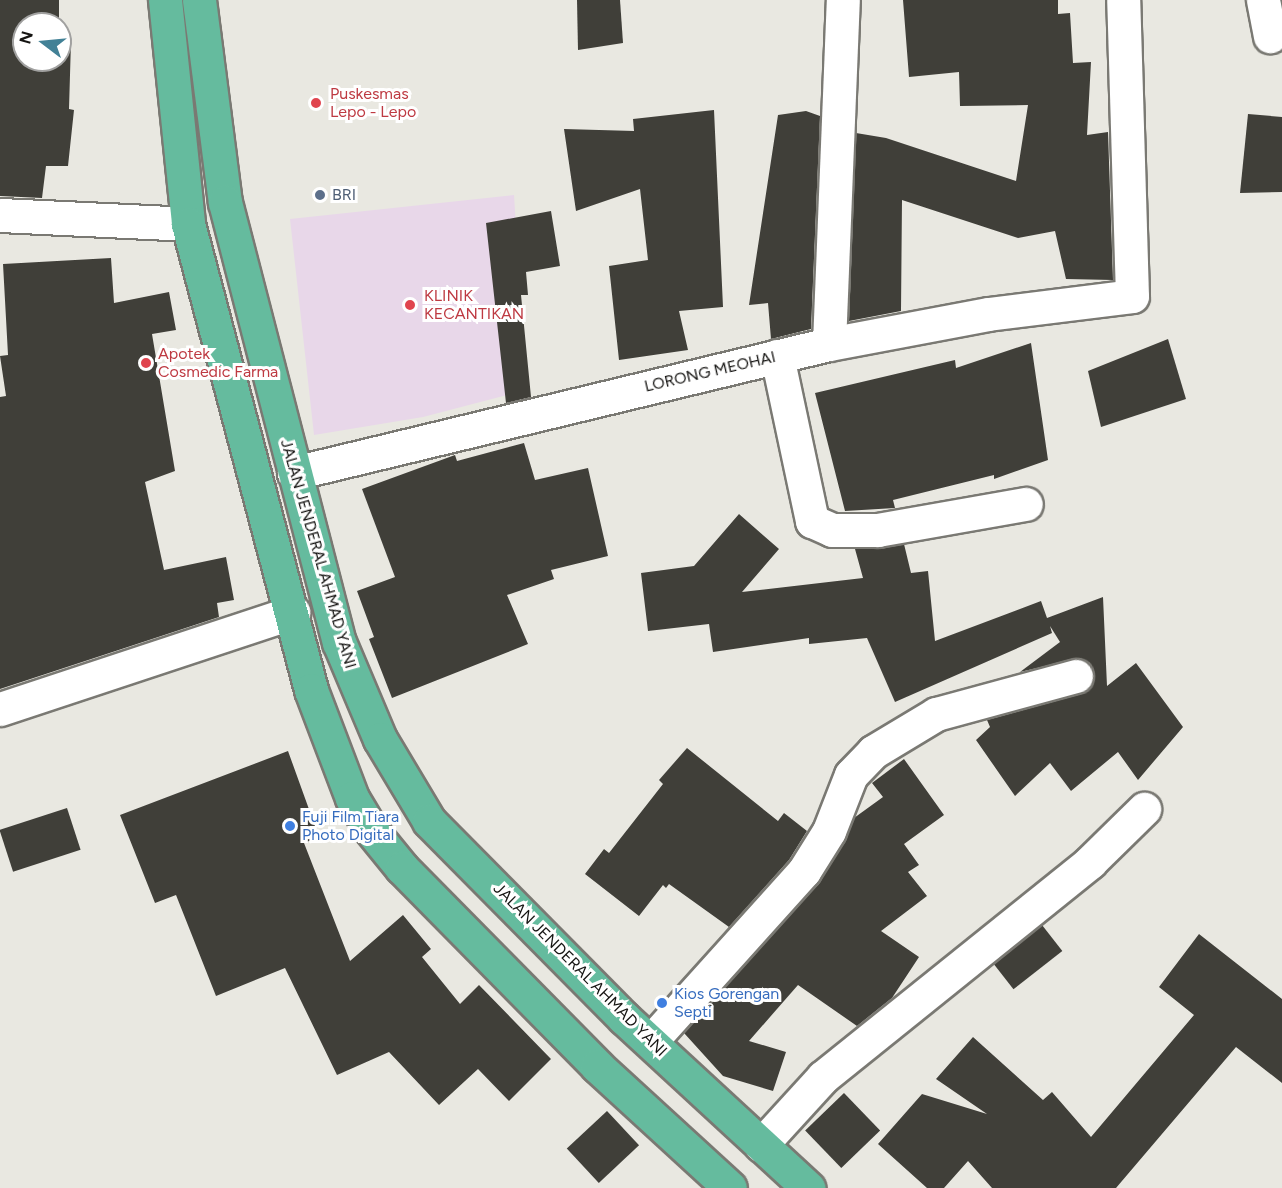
<!DOCTYPE html>
<html>
<head>
<meta charset="utf-8">
<style>
	body { margin:0 }
	#map { position:relative; width:1282px; height:1188px; overflow:hidden; background:#e9e8e1; font-family:Figtree,sans-serif }
	div>[style] { position:absolute }
	.medical>* { inset:0; background:#e8d7e9 }
	.building>* { inset:0; background:#403f39; transform-origin:0 0 }
	.roads { filter:drop-shadow(2px 0 #7a7973) drop-shadow(-2px 0 #7a7973) drop-shadow(0 2px #7a7973) drop-shadow(0 -2px #7a7973) }
	.minor>* { height:33px; margin:-16.5px; padding:0 16.5px; transform-origin:16.5px; border-radius:16.5px; background:#fff }
	.highway>* { height:33px; margin:-16.5px; padding:0 16.5px; transform-origin:16.5px; border-radius:16.5px; background:#65bb9e }
	.dots>* { width:16px; height:16px; translate:-50% -50%; box-sizing:border-box; border:3px solid #fff; border-radius:50% }
	span { translate:-50% -50%; white-space:nowrap; text-align:center; line-height:1.15; -webkit-text-stroke:6px #fff; paint-order:stroke }
	.health-label { font-size:16px; color:#be3a42 }
	.left { translate:0 -50%; text-align:left }
	.service-label { font-size:16px; color:#4e5e75 }
	.street-label { font-size:16px; color:#151412 }
	.shop-label { font-size:16px; color:#366cbe }
	.north { position:absolute; left:12px; top:12px; width:60px; height:60px; box-sizing:border-box; background:#fff; border:2px solid #a1a1a0; border-radius:50%; rotate:286deg; font-size:16px; font-weight:700; line-height:24px; text-align:center; color:#151412 }
	.north::after { content:''; display:block; margin:auto; width:21px; height:27px; background:#428196; clip-path:polygon(50% 0,100% 100%,50% 72%,0 100%) }
</style>
</head>
<body>
<div id="map">
	<div class="medical">
		<div style="clip-path:polygon(514px 195px,526px 390px,423px 417px,314px 435px,290px 219px)"></div>
	</div>
	<div class="building">
		<div style="clip-path:polygon(0 0,59px 0,59px 24px,24px 24px,24px 60px,60px 60px,60px 41px,71px 41px,69px 109px,74px 110px,68px 166px,46px 166px,42px 198px,0 196px)"></div>
		<div style="clip-path:polygon(577px 0,620px 0,623px 43px,578px 50px)"></div>
		<div style="clip-path:polygon(903px 0,1058px 0,1058px 14px,1070px 13px,1073px 63px,1091px 62px,1087px 135px,1108px 132px,1113px 280px,1066px 279px,1055px 231px,1018px 238px,902px 200px,901px 311px,849px 321px,856px 133px,886px 138px,1016px 181px,1028px 105px,960px 106px,959px 72px,909px 77px)"></div>
		<div style="clip-path:polygon(714px 110px,723px 307px,679px 311px,688px 350px,619px 360px,609px 266px,648px 260px,640px 189px,576px 211px,564px 129px,634px 131px,633px 119px)"></div>
		<div style="clip-path:polygon(806px 111px,820px 116px,811px 329px,771px 339px,768px 303px,749px 305px,778px 115px)"></div>
		<div style="clip-path:polygon(1248px 114px,1282px 117px,1282px 192px,1240px 193px)"></div>
		<div style="clip-path:polygon(551px 211px,560px 266px,526px 272px,528px 295px,521px 295px,531px 397px,506px 403px,486px 223px)"></div>
		<div style="clip-path:polygon(111px 258px,114px 303px,169px 292px,176px 330px,152px 334px,175px 471px,145px 482px,164px 570px,226px 557px,234px 600px,217px 603px,219px 617px,0 689px,0 397px,6px 396px,0 356px,8px 355px,3px 264px)"></div>
		<div style="clip-path:polygon(1168px 339px,1186px 399px,1101px 427px,1088px 371px)"></div>
		<div style="clip-path:polygon(1031px 343px,1048px 460px,994px 479px,994px 475px,893px 500px,895px 508px,845px 511px,815px 393px,955px 360px,956px 368px)"></div>
		<div style="clip-path:polygon(524px 443px,535px 480px,588px 468px,608px 556px,551px 570px,554px 579px,507px 595px,528px 644px,392px 698px,369px 639px,374px 637px,357px 591px,395px 577px,362px 489px,455px 455px,457px 461px)"></div>
		<div style="clip-path:polygon(739px 514px,779px 549px,742px 592px,863px 578px,855px 549px,904px 544px,911px 573px,928px 571px,935px 641px,1041px 601px,1047px 618px,1103px 597px,1107px 686px,1136px 663px,1183px 727px,1138px 780px,1118px 752px,1071px 791px,1050px 763px,1015px 796px,976px 740px,990px 727px,987px 720px,1081px 694px,1094px 680px,1090px 663px,1080px 658px,1020px 672px,1060px 642px,1050px 626px,1052px 633px,895px 702px,867px 638px,809px 644px,809px 638px,713px 652px,709px 624px,648px 631px,641px 573px,694px 566px)"></div>
		<div style="clip-path:polygon(687px 748px,778px 821px,784px 813px,807px 831px,789px 860px,729px 927px,669px 884px,666px 888px,663px 885px,639px 916px,585px 874px,604px 849px,609px 853px,663px 784px,659px 780px)"></div>
		<div style="clip-path:polygon(288px 751px,319px 837px,304px 843px,350px 961px,403px 915px,431px 949px,422px 957px,460px 1004px,479px 985px,551px 1059px,509px 1101px,478px 1069px,439px 1105px,389px 1052px,337px 1075px,285px 968px,216px 996px,176px 895px,155px 903px,120px 815px)"></div>
		<div style="clip-path:polygon(904px 759px,944px 815px,904px 844px,919px 865px,908px 872px,927px 896px,881px 931px,919px 957px,892px 998px,857px 1026px,798px 985px,749px 1041px,786px 1052px,773px 1091px,723px 1076px,684px 1033px,818px 884px,854px 818px,883px 797px,872px 783px)"></div>
		<div style="left:67px;top:808px;width:44px;height:71px;rotate:72deg"></div>
		<div style="left:1042px;top:925px;width:33px;height:62px;rotate:52deg"></div>
		<div style="clip-path:polygon(1199px 934px,1282px 999px,1282px 1083px,1236px 1047px,1116px 1188px,992px 1188px,968px 1161px,944px 1188px,927px 1188px,878px 1144px,922px 1094px,987px 1114px,936px 1079px,973px 1037px,1043px 1100px,1052px 1092px,1091px 1137px,1194px 1015px,1159px 987px)"></div>
		<div style="left:844px;top:1093px;width:52px;height:54px;rotate:46deg"></div>
		<div style="left:607px;top:1111px;width:47px;height:55px;rotate:47deg"></div>
	</div>
	<div class="roads">
		<div class="minor">
			<div style="left:1263px;top:0;width:37px;rotate:79deg"></div>
			<div style="left:0;top:215px;width:188px;rotate:2.7deg"></div>
			<div style="left:829px;top:344px;width:344px;rotate:-87.7deg"></div>
			<div style="left:777px;top:356px;width:169px;rotate:78deg"></div>
			<div style="left:812px;top:521px;width:22px;rotate:24deg"></div>
			<div style="left:832px;top:530px;width:46px"></div>
			<div style="left:878px;top:530px;width:150px;rotate:-10deg"></div>
			<div style="left:294px;top:473px;width:550px;rotate:-13.56deg"></div>
			<div style="left:829px;top:344px;width:162px;rotate:-10.7deg"></div>
			<div style="left:988px;top:314px;width:145px;rotate:-7.1deg"></div>
			<div style="left:1132px;top:296px;width:296px;rotate:-91.7deg"></div>
			<div style="left:0;top:709px;width:309px;rotate:-18.3deg"></div>
			<div style="left:651px;top:1041px;width:229px;rotate:-48deg"></div>
			<div style="left:804px;top:871px;width:47px;rotate:-58deg"></div>
			<div style="left:829px;top:831px;width:60px;rotate:-68.6deg"></div>
			<div style="left:851px;top:775px;width:32px;rotate:-46deg"></div>
			<div style="left:873px;top:752px;width:74px;rotate:-31.1deg"></div>
			<div style="left:936px;top:714px;width:145px;rotate:-15.2deg"></div>
			<div style="left:761px;top:1145px;width:92px;rotate:-47.6deg"></div>
			<div style="left:823px;top:1077px;width:343px;rotate:-38.8deg"></div>
			<div style="left:1090px;top:862px;width:76px;rotate:-44.5deg"></div>
		</div>
		<div class="highway">
			<div style="left:165px;top:0;width:225px;rotate:84.1deg"></div>
			<div style="left:188px;top:224px;width:482px;rotate:75.2deg"></div>
			<div style="left:311px;top:690px;width:116px;rotate:69.2deg"></div>
			<div style="left:352px;top:798px;width:37px;rotate:59deg"></div>
			<div style="left:371px;top:830px;width:49px;rotate:50.8deg"></div>
			<div style="left:402px;top:868px;width:278px;rotate:45.4deg"></div>
			<div style="left:597px;top:1066px;width:180px;rotate:42.5deg"></div>
			<div style="left:199px;top:0;width:204px;rotate:82.7deg"></div>
			<div style="left:225px;top:202px;width:455px;rotate:75.5deg"></div>
			<div style="left:339px;top:642px;width:105px;rotate:67.1deg"></div>
			<div style="left:380px;top:739px;width:96px;rotate:59.1deg"></div>
			<div style="left:429px;top:821px;width:277px;rotate:45.3deg"></div>
			<div style="left:624px;top:1018px;width:251px;rotate:42.7deg"></div>
		</div>
	</div>
	<div class="dots">
		<div style="left:316px;top:103px;background:#e0444e"></div>
		<div style="left:320px;top:195px;background:#5c6f8a"></div>
		<div style="left:410px;top:305px;background:#e0444e"></div>
		<div style="left:146px;top:363px;background:#e0444e"></div>
		<div style="left:290px;top:826px;background:#3f7fe0"></div>
		<div style="left:662px;top:1003px;background:#3f7fe0"></div>
	</div>
	<div class="health-label">
		<span class="left" style="left:330px;top:103px">Puskesmas<br>Lepo - Lepo</span>
		<span class="left" style="left:424px;top:305px">KLINIK<br>KECANTIKAN</span>
		<span class="left" style="left:158px;top:363px">Apotek<br>Cosmedic Farma</span>
	</div>
	<div class="service-label">
		<span class="left" style="left:332px;top:195px">BRI</span>
	</div>
	<div class="street-label">
		<span style="left:710px;top:372px;rotate:-13deg">LORONG MEOHAI</span>
		<span style="left:318px;top:554px;rotate:74deg">JALAN JENDERAL AHMAD YANI</span>
		<span style="left:580px;top:970px;rotate:45deg">JALAN JENDERAL AHMAD YANI</span>
	</div>
	<div class="shop-label">
		<span class="left" style="left:302px;top:826px">Fuji Film Tiara<br>Photo Digital</span>
		<span class="left" style="left:674px;top:1003px">Kios Gorengan<br>Septi</span>
	</div>
	<div class="north">N</div>
</div>
</body>
</html>
